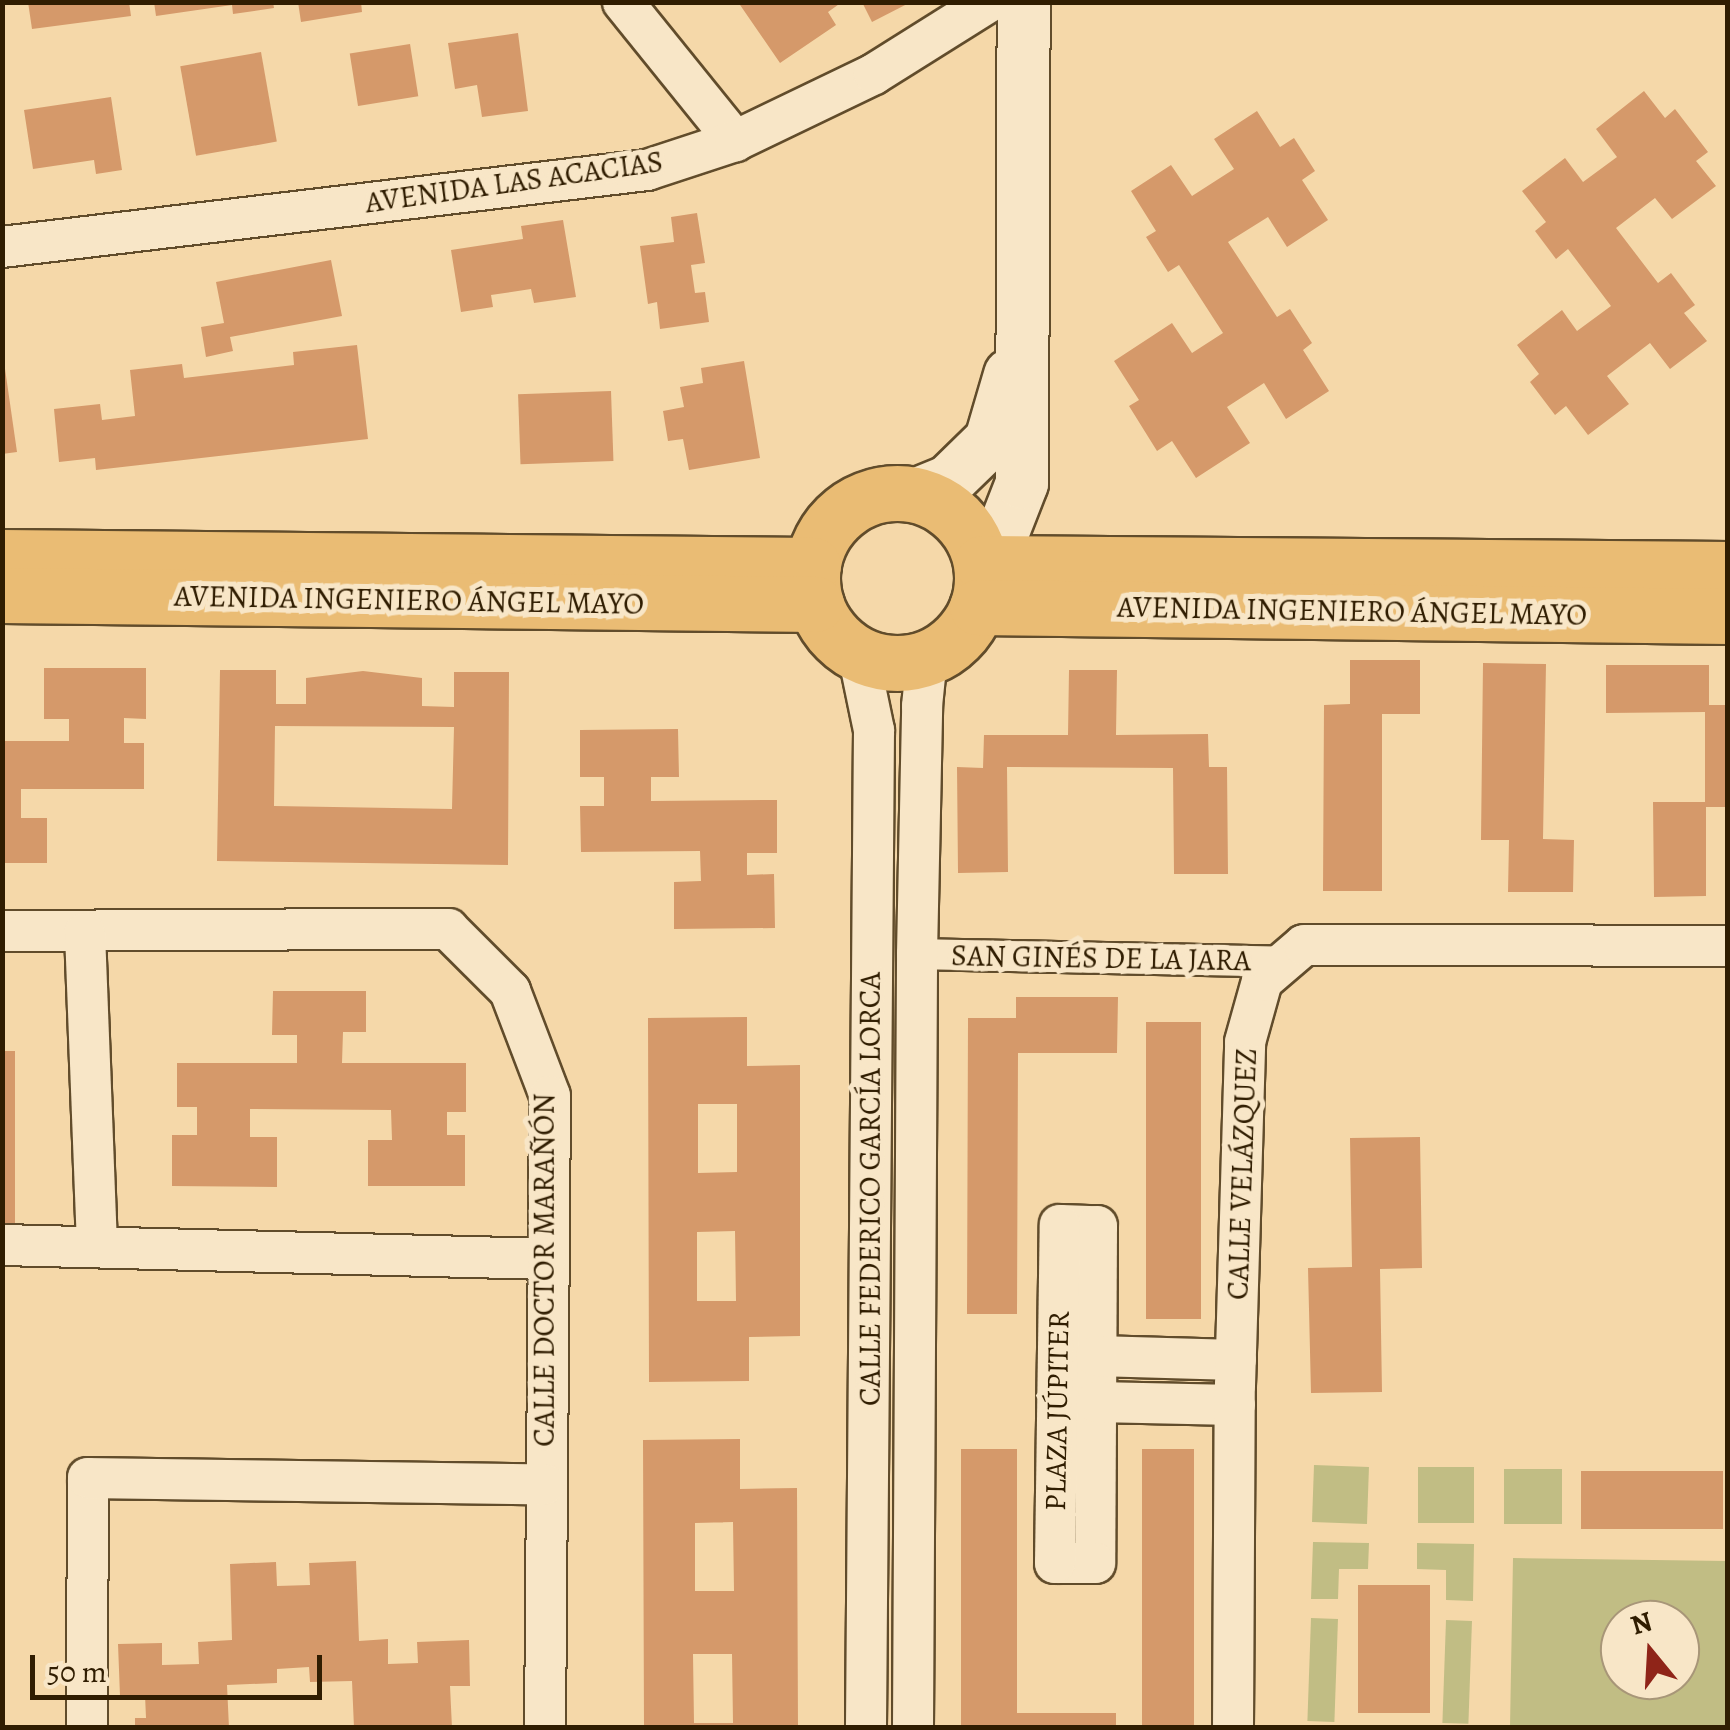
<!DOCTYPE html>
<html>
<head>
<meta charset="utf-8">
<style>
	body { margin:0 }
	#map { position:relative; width:1730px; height:1730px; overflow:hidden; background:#f5d8a9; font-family:Alegreya,serif }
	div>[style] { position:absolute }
	.green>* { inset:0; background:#c1bd84; transform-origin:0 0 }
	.building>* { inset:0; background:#d5996a; transform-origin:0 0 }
	.roads { filter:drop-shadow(2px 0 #614c2b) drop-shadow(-2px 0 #614c2b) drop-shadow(0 2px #614c2b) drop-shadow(0 -2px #614c2b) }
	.pedestrian>* { height:30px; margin:-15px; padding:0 15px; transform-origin:15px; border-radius:15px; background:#f8e6c7 }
	.minor>* { height:40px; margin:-20px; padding:0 20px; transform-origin:20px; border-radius:20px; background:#f8e6c7 }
	.tertiary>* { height:52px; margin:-26px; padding:0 26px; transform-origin:26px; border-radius:26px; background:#f8e6c7 }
	.primary>* { height:55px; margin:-27.5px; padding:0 27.5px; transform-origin:27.5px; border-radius:27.5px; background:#eabc74 }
	.primary>.ring { margin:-27.5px; padding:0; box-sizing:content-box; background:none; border:55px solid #eabc74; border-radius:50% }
	span { translate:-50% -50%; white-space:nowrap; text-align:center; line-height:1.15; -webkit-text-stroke:10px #f8e6c7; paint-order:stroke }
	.street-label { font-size:30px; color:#301d01 }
	.frame { position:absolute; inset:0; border:5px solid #301d01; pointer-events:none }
	.north { position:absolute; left:1600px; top:1600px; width:100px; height:100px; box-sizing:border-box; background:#f8e6c7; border:2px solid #a89678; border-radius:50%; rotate:342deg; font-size:28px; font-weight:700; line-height:40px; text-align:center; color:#301d01 }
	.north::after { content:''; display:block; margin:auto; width:35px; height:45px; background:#8f2418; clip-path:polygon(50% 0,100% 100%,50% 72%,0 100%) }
	.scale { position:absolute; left:30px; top:1655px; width:292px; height:45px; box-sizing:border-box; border:5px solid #301d01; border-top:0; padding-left:12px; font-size:30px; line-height:35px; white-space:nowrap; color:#301d01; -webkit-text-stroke:8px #f8e6c7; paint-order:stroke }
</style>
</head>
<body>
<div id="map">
	<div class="green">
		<div style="left:1314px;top:1465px;width:55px;height:57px;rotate:2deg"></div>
		<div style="left:1418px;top:1467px;width:56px;height:56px"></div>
		<div style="left:1504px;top:1469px;width:58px;height:55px"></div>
		<div style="clip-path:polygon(1313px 1542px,1369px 1543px,1368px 1569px,1339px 1569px,1338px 1599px,1311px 1599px)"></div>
		<div style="clip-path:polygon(1417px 1543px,1474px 1544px,1473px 1601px,1446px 1600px,1446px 1570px,1417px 1569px)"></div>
		<div style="clip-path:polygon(evenodd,1513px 1558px,1727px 1561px,1727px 1727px,1510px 1727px,1513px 1558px,1680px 1620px,1680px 1680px,1620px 1680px,1620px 1620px,1680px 1620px)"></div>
		<div style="left:1311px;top:1618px;width:27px;height:103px;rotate:2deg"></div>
		<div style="left:1446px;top:1620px;width:26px;height:103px;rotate:2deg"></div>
	</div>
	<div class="building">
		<div style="clip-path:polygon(28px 2px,129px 2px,131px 16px,32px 29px)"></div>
		<div style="clip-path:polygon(154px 2px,273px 2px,274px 8px,233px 14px,232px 5px,156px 16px)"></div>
		<div style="clip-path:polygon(298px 2px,361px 2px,362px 12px,301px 22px)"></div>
		<div style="clip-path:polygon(738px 2px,842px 2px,828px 12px,836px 25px,780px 63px)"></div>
		<div style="clip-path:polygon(862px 2px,911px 2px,872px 22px)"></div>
		<div style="clip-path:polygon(518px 33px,528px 111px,482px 117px,477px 85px,455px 89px,448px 43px)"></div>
		<div style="left:410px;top:44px;width:53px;height:61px;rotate:81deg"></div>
		<div style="left:261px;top:52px;width:91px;height:82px;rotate:80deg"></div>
		<div style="clip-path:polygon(1644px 91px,1665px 118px,1675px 109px,1708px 152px,1696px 161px,1716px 186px,1672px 219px,1655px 198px,1616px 228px,1658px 283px,1671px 273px,1695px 305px,1684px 313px,1707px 341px,1670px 369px,1650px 343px,1607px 376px,1629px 404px,1588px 435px,1566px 406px,1555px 415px,1530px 382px,1539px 374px,1517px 345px,1562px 310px,1577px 331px,1611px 306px,1568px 249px,1556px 259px,1535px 231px,1546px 222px,1522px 191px,1565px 158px,1583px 182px,1617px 157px,1596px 129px)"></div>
		<div style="clip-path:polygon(111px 97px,122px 170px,96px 174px,94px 160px,33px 169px,24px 110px)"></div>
		<div style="clip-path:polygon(1257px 111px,1280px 147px,1294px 138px,1315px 171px,1302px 180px,1328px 220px,1287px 247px,1268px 217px,1228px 242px,1277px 317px,1290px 309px,1312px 343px,1303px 350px,1329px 391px,1286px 419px,1264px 383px,1227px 407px,1250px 443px,1196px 478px,1172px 441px,1157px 451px,1129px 406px,1139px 400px,1114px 361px,1172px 323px,1192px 353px,1223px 333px,1179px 265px,1168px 272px,1146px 237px,1156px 231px,1131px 191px,1171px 165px,1192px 196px,1234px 169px,1214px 139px)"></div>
		<div style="clip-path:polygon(697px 213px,705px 263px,691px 265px,695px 293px,705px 292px,709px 322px,660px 329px,657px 302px,648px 304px,640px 246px,674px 242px,671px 217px)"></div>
		<div style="clip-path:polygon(563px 220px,576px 297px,534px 303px,531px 289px,491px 295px,493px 307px,461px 312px,451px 250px,523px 239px,521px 226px)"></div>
		<div style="clip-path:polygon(331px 260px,342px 316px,230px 337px,233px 351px,206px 357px,201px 327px,224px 323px,216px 282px)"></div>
		<div style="clip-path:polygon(357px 345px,368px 439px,96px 470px,95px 458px,59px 462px,54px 409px,100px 404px,102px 420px,135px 416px,130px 370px,182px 364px,184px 378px,294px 365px,293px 352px)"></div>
		<div style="clip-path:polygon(2px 348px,17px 452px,2px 454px)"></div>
		<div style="clip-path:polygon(744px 361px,760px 458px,689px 470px,683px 439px,668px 441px,663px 411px,684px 407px,680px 387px,703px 383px,701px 368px)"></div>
		<div style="left:611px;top:391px;width:70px;height:93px;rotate:88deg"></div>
		<div style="clip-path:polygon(1350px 660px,1420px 660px,1420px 714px,1382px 714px,1382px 891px,1323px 891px,1324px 705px,1350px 704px)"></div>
		<div style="clip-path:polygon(1483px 663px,1546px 664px,1543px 839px,1574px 840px,1573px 892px,1508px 892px,1509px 840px,1481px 840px)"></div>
		<div style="clip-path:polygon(1606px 665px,1709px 665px,1709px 705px,1728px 705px,1728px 807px,1706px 807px,1706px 896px,1654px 897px,1653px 802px,1705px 802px,1705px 712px,1606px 713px)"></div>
		<div style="clip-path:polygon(44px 668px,146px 668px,146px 719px,124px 718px,124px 743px,144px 743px,144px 789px,21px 789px,21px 818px,47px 818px,47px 863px,2px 863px,2px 741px,69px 741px,69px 719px,44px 719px)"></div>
		<div style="clip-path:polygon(evenodd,220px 670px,276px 670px,276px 704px,306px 704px,306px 678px,363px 671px,422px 678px,422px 706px,454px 707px,454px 672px,509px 672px,508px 865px,217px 861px,220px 670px,275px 726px,454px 727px,452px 809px,274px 806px,275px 726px)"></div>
		<div style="clip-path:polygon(1069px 670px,1117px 670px,1116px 735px,1208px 734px,1209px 767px,1227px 767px,1228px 874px,1174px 874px,1173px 768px,1007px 767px,1008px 872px,958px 873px,957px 767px,983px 768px,984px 735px,1068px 735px)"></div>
		<div style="clip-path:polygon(678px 729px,679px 777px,651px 777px,651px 801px,777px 800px,777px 853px,747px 853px,747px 875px,774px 874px,775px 928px,674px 929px,674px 882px,701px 881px,700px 851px,581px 852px,580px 806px,604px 806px,604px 777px,580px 777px,580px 730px)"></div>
		<div style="clip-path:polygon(273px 991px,366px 991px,366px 1032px,343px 1032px,342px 1063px,466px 1063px,466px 1112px,447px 1112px,447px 1135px,465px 1135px,465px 1186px,368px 1186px,368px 1140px,392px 1140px,391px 1110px,250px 1109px,250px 1137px,277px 1137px,277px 1187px,172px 1186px,172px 1135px,197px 1135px,197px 1107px,177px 1107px,177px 1063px,297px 1063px,297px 1035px,272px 1035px)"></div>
		<div style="clip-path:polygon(1016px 997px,1118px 997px,1117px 1053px,1018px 1053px,1017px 1314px,967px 1314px,968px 1018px,1016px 1018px)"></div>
		<div style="clip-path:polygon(evenodd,747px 1017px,747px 1066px,800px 1065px,800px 1336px,749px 1337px,749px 1381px,649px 1382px,648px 1018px,747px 1017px,698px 1104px,737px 1104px,737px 1172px,698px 1173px,698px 1104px,747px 1017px,735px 1231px,736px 1301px,697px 1301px,697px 1232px,735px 1231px)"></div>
		<div style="left:1146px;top:1022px;width:55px;height:297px"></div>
		<div style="left:2px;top:1051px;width:13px;height:172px"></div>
		<div style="clip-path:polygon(1420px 1137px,1422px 1268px,1380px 1269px,1382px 1392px,1311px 1393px,1308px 1268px,1352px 1267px,1350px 1138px)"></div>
		<div style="clip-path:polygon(evenodd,740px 1439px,740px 1489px,797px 1488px,798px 1728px,644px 1728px,643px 1440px,740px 1439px,733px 1522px,734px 1591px,695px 1591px,695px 1523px,733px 1522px,740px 1439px,693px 1654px,732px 1654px,733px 1723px,694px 1723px,693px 1654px)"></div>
		<div style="clip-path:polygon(961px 1449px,1017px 1449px,1017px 1713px,1116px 1713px,1116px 1728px,961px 1728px)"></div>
		<div style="left:1142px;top:1449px;width:52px;height:279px"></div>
		<div style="left:1723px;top:1471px;width:58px;height:142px;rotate:90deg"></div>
		<div style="clip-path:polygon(356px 1561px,359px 1641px,388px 1639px,388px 1664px,418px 1663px,417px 1642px,469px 1640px,470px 1686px,450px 1686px,452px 1728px,354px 1728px,352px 1681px,310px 1682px,309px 1667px,277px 1669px,277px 1683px,227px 1685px,229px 1728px,135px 1728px,135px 1718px,146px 1718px,145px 1695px,120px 1696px,118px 1644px,162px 1643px,162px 1665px,199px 1664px,198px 1642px,232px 1640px,230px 1564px,276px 1562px,277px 1586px,310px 1585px,309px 1563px)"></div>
		<div style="left:1430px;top:1585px;width:128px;height:72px;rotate:90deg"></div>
	</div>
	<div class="roads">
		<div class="pedestrian">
			<div style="left:917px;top:954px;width:367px;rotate:1.2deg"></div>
		</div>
		<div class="minor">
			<div style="left:623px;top:2px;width:179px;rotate:51.1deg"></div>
			<div style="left:2px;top:247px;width:650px;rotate:-6.81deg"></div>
			<div style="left:647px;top:170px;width:93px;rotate:-18.2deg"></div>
			<div style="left:735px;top:141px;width:154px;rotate:-25.7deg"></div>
			<div style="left:874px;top:74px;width:136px;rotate:-32.1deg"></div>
			<div style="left:858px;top:653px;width:79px;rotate:78.3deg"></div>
			<div style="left:874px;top:730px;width:998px;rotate:90.46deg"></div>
			<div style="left:2px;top:931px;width:446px;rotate:-0.3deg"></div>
			<div style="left:448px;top:929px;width:88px;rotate:45deg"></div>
			<div style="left:510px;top:991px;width:112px;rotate:69.1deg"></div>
			<div style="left:550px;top:1096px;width:632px;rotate:90.45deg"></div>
			<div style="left:85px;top:933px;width:313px;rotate:87.8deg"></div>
			<div style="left:1060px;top:1225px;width:37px;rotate:2deg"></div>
			<div style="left:1097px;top:1226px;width:337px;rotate:90.3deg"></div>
			<div style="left:1095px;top:1563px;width:40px;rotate:180deg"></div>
			<div style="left:1055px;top:1563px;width:338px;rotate:-89.2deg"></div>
			<div style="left:2px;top:1245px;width:544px;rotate:1.47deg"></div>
			<div style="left:1096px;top:1356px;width:140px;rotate:1.6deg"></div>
			<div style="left:1096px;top:1402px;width:139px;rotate:1.2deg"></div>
			<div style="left:87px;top:1728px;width:250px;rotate:-89.8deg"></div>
			<div style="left:88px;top:1478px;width:457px;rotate:0.8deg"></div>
			<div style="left:913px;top:1728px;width:774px;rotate:-89.7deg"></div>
			<div style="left:917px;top:954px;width:248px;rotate:-88.8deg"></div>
			<div style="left:922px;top:706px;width:49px;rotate:-84.2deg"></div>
			<div style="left:1233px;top:1728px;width:342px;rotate:-89.7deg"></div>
			<div style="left:1235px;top:1386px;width:344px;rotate:-88.3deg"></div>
			<div style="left:1245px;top:1042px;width:63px;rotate:-74.4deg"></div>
			<div style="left:1262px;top:981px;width:55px;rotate:-40.6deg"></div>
			<div style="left:1304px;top:945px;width:424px;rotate:0.1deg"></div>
		</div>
		<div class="tertiary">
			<div style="left:915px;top:495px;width:37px;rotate:-22deg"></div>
			<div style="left:949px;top:481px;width:59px;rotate:-44.3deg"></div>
			<div style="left:991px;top:440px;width:68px;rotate:-73.7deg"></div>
			<div style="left:982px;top:563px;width:32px;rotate:-54deg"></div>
			<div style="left:1001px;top:537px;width:58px;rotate:-68.7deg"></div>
			<div style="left:1022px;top:483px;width:481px;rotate:-89.8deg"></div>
		</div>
		<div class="primary">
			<div class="ring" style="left:812px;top:493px;width:115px;height:115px"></div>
			<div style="left:2px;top:557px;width:811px;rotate:0.57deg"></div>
			<div style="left:982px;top:563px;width:746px;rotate:0.46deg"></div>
			<div style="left:2px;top:595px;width:814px;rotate:0.63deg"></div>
			<div style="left:977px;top:607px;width:751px;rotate:0.69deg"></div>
		</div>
	</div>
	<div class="street-label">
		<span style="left:514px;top:182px;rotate:-8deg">AVENIDA LAS ACACIAS</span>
		<span style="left:409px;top:600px;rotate:1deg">AVENIDA INGENIERO ÁNGEL MAYO</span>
		<span style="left:1352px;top:611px;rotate:1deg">AVENIDA INGENIERO ÁNGEL MAYO</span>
		<span style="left:1101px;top:958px;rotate:1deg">SAN GINÉS DE LA JARA</span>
		<span style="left:1242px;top:1174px;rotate:-88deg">CALLE VELÁZQUEZ</span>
		<span style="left:870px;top:1189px;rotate:-90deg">CALLE FEDERICO GARCÍA LORCA</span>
		<span style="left:544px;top:1270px;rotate:-90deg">CALLE DOCTOR MARAÑÓN</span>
		<span style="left:1057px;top:1411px;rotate:-89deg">PLAZA JÚPITER</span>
	</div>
	<div class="frame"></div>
	<div class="north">N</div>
	<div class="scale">50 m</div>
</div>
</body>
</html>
